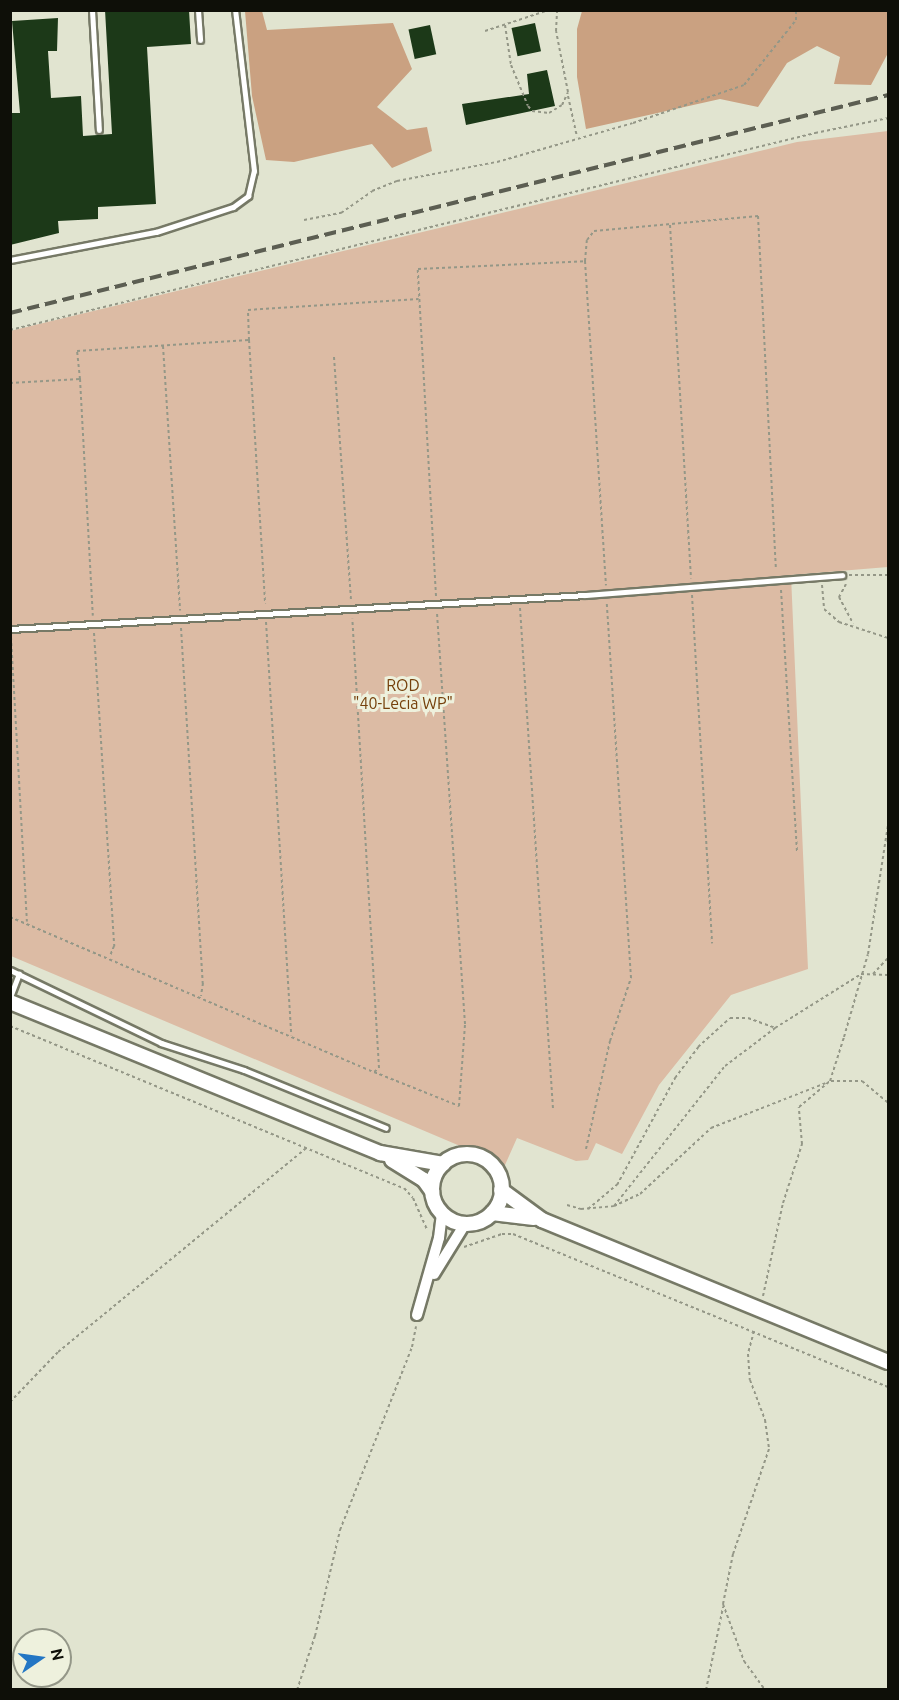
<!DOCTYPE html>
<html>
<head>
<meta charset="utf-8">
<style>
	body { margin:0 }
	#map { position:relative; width:899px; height:1700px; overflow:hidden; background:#e1e4d0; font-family:Ubuntu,sans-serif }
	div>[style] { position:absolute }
	.green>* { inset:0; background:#dcbba4 }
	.forest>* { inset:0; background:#caa181 }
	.building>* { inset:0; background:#1c3918; transform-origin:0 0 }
	.path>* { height:2px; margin-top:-1px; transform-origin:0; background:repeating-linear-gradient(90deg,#949787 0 3px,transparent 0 6px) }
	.roads { filter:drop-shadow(2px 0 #767966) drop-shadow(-2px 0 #767966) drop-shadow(0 2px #767966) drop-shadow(0 -2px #767966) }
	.service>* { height:5px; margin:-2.5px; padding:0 2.5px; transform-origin:2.5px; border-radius:2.5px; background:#fff }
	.minor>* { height:10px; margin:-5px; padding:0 5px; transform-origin:5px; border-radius:5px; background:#fff }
	.tertiary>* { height:14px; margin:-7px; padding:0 7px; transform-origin:7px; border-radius:7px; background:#fff }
	.tertiary>.ring { margin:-7px; padding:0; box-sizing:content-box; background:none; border:14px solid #fff; border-radius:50% }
	.rail>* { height:4px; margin-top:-2px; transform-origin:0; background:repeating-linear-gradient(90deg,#5c5e52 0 12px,transparent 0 18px) }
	span { translate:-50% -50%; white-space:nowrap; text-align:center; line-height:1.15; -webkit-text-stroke:6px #eef1dd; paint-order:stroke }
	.park-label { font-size:16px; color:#75400b }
	.frame { position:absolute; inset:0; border:12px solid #0e0f08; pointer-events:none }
	.north { position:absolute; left:12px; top:1628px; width:60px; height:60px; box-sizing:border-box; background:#eef1dd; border:2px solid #949788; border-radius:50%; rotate:77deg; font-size:16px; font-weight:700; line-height:24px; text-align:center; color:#0e0f08 }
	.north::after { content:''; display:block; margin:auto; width:21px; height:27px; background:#2376c4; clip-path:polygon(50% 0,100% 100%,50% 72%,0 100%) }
</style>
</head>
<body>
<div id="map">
	<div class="green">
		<div style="clip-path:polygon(888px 131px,888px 567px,791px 575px,808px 969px,731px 995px,659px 1085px,622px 1154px,596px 1143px,588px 1160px,576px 1161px,517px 1138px,505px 1165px,11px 956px,10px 331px,797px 142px)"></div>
	</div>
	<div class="forest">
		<div style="clip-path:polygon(245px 11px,262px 11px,267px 30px,393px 23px,412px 69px,377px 107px,407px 130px,427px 127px,432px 151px,392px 168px,372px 144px,294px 162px,266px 160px,252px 96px)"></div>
		<div style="clip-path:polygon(582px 11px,888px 11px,888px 53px,871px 85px,834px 84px,840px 57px,817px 46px,787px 63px,758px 107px,720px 99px,586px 129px,577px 77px,577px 29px)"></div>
	</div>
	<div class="building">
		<div style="clip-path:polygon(105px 10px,189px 10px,191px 44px,147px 47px,156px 204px,98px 207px,98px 219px,58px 221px,59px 233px,10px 245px,10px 113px,20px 113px,12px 21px,58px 18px,57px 51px,48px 51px,51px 98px,81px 96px,83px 136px,112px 134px)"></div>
		<div style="left:535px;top:23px;width:29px;height:24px;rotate:78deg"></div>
		<div style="left:430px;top:25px;width:30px;height:22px;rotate:78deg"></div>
		<div style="clip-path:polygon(547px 70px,555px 106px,466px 125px,462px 104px,529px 94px,527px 74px)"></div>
	</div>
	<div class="path">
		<div style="left:505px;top:25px;width:40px;rotate:81.5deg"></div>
		<div style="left:511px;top:65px;width:44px;rotate:67.5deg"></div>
		<div style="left:528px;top:106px;width:6px;rotate:51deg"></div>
		<div style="left:532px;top:111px;width:17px;rotate:7deg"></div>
		<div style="left:549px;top:113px;width:15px;rotate:-32deg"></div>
		<div style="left:562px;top:105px;width:14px;rotate:-65deg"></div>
		<div style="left:568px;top:92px;width:62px;rotate:-101.1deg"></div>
		<div style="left:556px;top:31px;width:21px;rotate:-87deg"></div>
		<div style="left:485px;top:31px;width:67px;rotate:-18.2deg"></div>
		<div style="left:568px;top:96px;width:42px;rotate:77.6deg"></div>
		<div style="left:304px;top:220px;width:38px;rotate:-11deg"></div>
		<div style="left:341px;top:213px;width:38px;rotate:-35deg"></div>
		<div style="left:372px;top:191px;width:27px;rotate:-22deg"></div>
		<div style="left:397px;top:181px;width:102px;rotate:-10.8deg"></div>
		<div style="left:497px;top:162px;width:141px;rotate:-16deg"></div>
		<div style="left:633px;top:123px;width:117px;rotate:-18.9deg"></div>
		<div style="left:744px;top:85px;width:83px;rotate:-51.3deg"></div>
		<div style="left:796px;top:20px;width:10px;rotate:-90deg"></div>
		<div style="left:670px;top:225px;width:354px;rotate:86.6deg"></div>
		<div style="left:585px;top:261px;width:325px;rotate:86.3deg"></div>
		<div style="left:10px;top:330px;width:829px;rotate:-13.75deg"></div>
		<div style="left:815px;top:133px;width:75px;rotate:-11.6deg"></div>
		<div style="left:249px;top:340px;width:264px;rotate:86.5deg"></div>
		<div style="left:163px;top:346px;width:265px;rotate:86.3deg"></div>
		<div style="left:334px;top:357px;width:245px;rotate:86deg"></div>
		<div style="left:80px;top:379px;width:237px;rotate:86.9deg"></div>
		<div style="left:10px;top:383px;width:70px;rotate:-3.3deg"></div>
		<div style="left:80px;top:379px;width:28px;rotate:-96deg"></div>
		<div style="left:77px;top:351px;width:172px;rotate:-3.7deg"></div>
		<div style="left:249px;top:340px;width:30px;rotate:-92deg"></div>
		<div style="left:248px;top:310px;width:171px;rotate:-3.7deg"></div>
		<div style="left:849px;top:575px;width:39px"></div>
		<div style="left:846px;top:584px;width:15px;rotate:118deg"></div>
		<div style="left:839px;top:597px;width:30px;rotate:62deg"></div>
		<div style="left:822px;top:585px;width:24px;rotate:85deg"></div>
		<div style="left:824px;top:609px;width:20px;rotate:41deg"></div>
		<div style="left:839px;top:622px;width:52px;rotate:18.1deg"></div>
		<div style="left:781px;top:590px;width:263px;rotate:86.5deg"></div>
		<div style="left:692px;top:595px;width:349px;rotate:86.7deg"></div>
		<div style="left:436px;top:596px;width:327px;rotate:-93.2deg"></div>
		<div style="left:418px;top:269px;width:167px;rotate:-2.7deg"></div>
		<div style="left:585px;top:261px;width:21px;rotate:-85deg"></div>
		<div style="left:587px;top:240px;width:11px;rotate:-52deg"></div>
		<div style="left:594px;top:231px;width:165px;rotate:-5.2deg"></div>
		<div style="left:758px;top:216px;width:354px;rotate:87.1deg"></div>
		<div style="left:520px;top:608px;width:502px;rotate:86.23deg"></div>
		<div style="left:266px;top:622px;width:414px;rotate:86.5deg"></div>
		<div style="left:181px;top:628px;width:356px;rotate:86.5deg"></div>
		<div style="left:203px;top:983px;width:13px;rotate:99deg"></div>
		<div style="left:94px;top:633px;width:314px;rotate:86.3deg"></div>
		<div style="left:114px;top:946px;width:11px;rotate:112deg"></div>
		<div style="left:11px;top:637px;width:285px;rotate:86.8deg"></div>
		<div style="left:10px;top:917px;width:396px;rotate:23.1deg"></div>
		<div style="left:374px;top:1072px;width:6px;rotate:-39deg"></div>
		<div style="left:379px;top:1068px;width:450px;rotate:-93.4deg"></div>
		<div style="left:873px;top:974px;width:22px;rotate:-47deg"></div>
		<div style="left:10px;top:1026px;width:426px;rotate:22.4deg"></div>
		<div style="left:404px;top:1188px;width:13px;rotate:48deg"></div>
		<div style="left:413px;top:1198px;width:35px;rotate:66deg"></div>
		<div style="left:374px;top:1072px;width:92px;rotate:21.8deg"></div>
		<div style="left:459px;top:1106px;width:82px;rotate:-85.8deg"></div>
		<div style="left:465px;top:1024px;width:411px;rotate:-93.9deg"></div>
		<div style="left:831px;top:1081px;width:31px"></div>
		<div style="left:862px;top:1081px;width:34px;rotate:40deg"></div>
		<div style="left:586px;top:1149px;width:111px;rotate:-77.5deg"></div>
		<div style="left:610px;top:1041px;width:66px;rotate:-71.6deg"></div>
		<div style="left:631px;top:978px;width:377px;rotate:-93.7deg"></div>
		<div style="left:567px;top:1205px;width:15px;rotate:16deg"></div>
		<div style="left:581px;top:1209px;width:33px;rotate:-5deg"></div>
		<div style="left:614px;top:1206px;width:29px;rotate:-25deg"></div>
		<div style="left:640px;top:1194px;width:97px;rotate:-42.9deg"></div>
		<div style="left:711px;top:1128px;width:123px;rotate:-21.4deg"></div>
		<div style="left:614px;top:1206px;width:179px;rotate:-51.6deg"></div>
		<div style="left:725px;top:1066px;width:63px;rotate:-37.2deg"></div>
		<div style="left:775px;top:1028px;width:102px;rotate:-32.1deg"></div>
		<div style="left:861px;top:974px;width:27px;rotate:2deg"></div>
		<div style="left:588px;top:1209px;width:38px;rotate:-40deg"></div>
		<div style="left:617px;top:1185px;width:122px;rotate:-61.5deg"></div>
		<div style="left:675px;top:1078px;width:39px;rotate:-53deg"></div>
		<div style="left:698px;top:1047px;width:43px;rotate:-42.2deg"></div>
		<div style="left:730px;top:1018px;width:18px"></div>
		<div style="left:748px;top:1018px;width:29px;rotate:20deg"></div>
		<div style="left:464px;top:1247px;width:40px;rotate:-18.9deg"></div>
		<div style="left:502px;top:1234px;width:11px"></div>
		<div style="left:513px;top:1234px;width:405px;rotate:22.2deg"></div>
		<div style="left:763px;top:1296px;width:95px;rotate:-77.9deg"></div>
		<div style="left:783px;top:1203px;width:62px;rotate:-72.1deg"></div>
		<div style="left:802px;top:1144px;width:37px;rotate:-95deg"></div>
		<div style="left:799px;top:1107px;width:40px;rotate:-40deg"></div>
		<div style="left:830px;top:1081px;width:46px;rotate:-72.3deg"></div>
		<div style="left:844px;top:1037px;width:86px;rotate:-73.9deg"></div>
		<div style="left:868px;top:954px;width:131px;rotate:-81.2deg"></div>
		<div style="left:754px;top:1331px;width:24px;rotate:105deg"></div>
		<div style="left:748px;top:1354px;width:26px;rotate:86deg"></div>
		<div style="left:750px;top:1380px;width:43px;rotate:69.4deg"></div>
		<div style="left:765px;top:1420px;width:29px;rotate:82deg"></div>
		<div style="left:769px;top:1449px;width:111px;rotate:108.9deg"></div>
		<div style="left:733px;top:1554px;width:51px;rotate:101.3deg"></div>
		<div style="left:723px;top:1604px;width:61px;rotate:69.8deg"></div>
		<div style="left:744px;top:1661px;width:36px;rotate:54deg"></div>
		<div style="left:10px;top:1402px;width:69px;rotate:-46.2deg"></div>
		<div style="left:58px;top:1352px;width:321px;rotate:-39.4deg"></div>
		<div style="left:297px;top:1690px;width:57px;rotate:-71.6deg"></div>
		<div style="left:315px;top:1636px;width:109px;rotate:-76.7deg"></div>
		<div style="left:340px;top:1530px;width:197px;rotate:-68.5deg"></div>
		<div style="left:412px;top:1347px;width:21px;rotate:-79deg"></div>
		<div style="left:706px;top:1690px;width:85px;rotate:-78.4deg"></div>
	</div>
	<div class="roads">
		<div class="service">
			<div style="left:92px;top:10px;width:120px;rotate:86.7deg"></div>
			<div style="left:198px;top:10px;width:30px;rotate:86deg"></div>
			<div style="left:10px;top:260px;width:149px;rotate:-10.9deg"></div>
			<div style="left:156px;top:232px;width:81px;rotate:-18deg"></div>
			<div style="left:233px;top:207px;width:19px;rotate:-36deg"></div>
			<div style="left:248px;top:196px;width:26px;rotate:-77deg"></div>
			<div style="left:254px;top:171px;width:162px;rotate:-96.7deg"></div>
			<div style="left:10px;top:629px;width:576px;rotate:-3.38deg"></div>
			<div style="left:585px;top:595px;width:258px;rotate:-4.4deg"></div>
			<div style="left:10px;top:970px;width:168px;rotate:25.8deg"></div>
			<div style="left:161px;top:1043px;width:87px;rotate:18deg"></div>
			<div style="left:244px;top:1070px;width:153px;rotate:22.2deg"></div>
			<div style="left:10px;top:997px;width:25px;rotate:-69deg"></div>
		</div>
		<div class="minor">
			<div style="left:434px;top:1274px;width:59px;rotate:-58.2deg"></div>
			<div style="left:417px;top:1315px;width:80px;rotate:-74.1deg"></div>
			<div style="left:439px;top:1238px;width:24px;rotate:-83deg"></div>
		</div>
		<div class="tertiary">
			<div style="left:10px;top:1002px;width:400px;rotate:22.2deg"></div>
			<div style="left:380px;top:1153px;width:64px;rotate:9.9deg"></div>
			<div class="ring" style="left:432px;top:1154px;width:56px;height:56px"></div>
			<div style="left:392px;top:1160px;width:38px;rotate:32deg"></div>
			<div style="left:424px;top:1180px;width:14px;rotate:54deg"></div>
			<div style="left:501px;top:1190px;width:51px;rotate:36.2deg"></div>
			<div style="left:542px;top:1220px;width:374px;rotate:22.3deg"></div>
			<div style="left:492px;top:1213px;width:42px;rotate:6.8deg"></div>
		</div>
	</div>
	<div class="rail">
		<div style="left:10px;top:313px;width:905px;rotate:-13.94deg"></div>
	</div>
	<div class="park-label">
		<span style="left:403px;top:694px">ROD<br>"40-Lecia WP"</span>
	</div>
	<div class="frame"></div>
	<div class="north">N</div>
</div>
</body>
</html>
